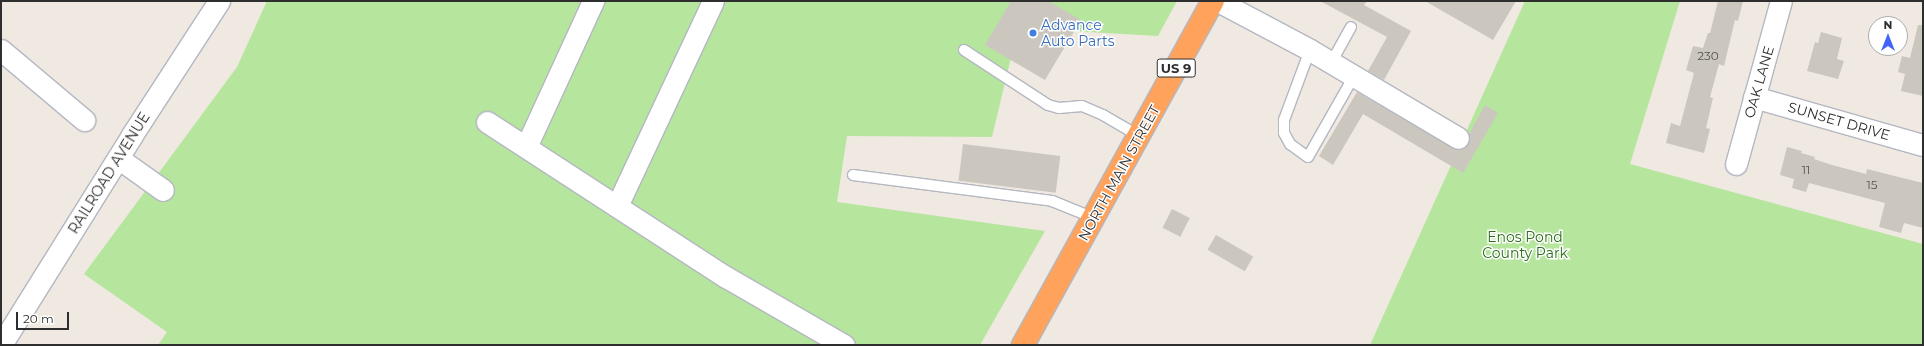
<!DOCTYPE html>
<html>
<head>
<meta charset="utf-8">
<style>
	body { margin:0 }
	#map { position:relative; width:1924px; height:346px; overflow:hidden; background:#efe9e1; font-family:Montserrat,sans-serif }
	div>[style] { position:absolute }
	.green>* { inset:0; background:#b6e59e }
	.building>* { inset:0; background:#cbc7bf; transform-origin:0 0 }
	.roads { filter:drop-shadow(1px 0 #b4b7c1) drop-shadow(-1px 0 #b4b7c1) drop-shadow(0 1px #b4b7c1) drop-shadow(0 -1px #b4b7c1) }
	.lane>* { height:10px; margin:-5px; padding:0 5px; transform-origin:5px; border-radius:5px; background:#fff }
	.street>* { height:21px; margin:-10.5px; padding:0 10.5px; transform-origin:10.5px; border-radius:10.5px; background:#fff }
	.highway>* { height:22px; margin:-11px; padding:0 11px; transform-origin:11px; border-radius:11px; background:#ffa35c }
	.dots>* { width:11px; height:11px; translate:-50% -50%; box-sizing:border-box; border:2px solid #fff; border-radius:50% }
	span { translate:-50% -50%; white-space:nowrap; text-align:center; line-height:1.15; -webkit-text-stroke:3px #fff; paint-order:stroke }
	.number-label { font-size:12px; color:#555452 }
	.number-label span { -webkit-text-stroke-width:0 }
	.shield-label span { padding:1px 3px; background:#fff; border:1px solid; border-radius:3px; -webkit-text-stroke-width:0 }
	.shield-label { font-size:13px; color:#2e2e2e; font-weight:700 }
	.shop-label { font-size:14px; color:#366cbe }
	.left { translate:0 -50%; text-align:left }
	.street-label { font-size:14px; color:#2e2e2e }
	.park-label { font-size:14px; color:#2c6e1b }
	.frame { position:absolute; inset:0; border:2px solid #2e2e2e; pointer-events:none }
	.north { position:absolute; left:1868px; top:16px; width:40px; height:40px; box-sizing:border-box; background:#fff; border:1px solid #ababab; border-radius:50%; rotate:0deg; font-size:11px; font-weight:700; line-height:16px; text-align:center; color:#2e2e2e }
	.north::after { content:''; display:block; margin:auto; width:14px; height:18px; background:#4264fb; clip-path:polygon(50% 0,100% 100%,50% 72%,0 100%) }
	.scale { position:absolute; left:16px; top:312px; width:53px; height:18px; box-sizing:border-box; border:2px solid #2e2e2e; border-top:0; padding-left:5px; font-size:12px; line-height:14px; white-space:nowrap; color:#2e2e2e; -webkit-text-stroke:3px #fff; paint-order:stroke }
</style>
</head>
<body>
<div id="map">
	<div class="green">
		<div style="clip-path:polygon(267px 1px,1177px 1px,1158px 36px,1018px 28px,992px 137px,847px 136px,837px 202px,1045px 231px,980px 345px,158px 345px,167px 332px,84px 274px,237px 67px)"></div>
		<div style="clip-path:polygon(1525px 1px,1680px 1px,1630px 164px,1923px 244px,1923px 345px,1370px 345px)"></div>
	</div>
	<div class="building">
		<div style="clip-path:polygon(1011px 1px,1048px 1px,1081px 20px,1045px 80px,985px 45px)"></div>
		<div style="clip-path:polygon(1320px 1px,1367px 1px,1364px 5px,1411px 31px,1384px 80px,1368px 71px,1387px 37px)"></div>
		<div style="clip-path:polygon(1425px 1px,1516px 1px,1493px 40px)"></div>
		<div style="clip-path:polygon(1718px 1px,1743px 1px,1738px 21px,1735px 20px,1724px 66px,1719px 64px,1710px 97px,1713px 98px,1706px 128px,1710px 129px,1704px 153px,1666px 143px,1671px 123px,1680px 126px,1694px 73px,1686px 70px,1693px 46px,1703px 48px,1708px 33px,1710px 33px)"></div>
		<div style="clip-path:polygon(1918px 25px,1923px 25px,1923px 96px,1901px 91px,1905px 74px,1898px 72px,1902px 56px,1910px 58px)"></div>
		<div style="clip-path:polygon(1821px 32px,1842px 38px,1837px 59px,1844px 61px,1838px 79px,1807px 71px,1815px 42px,1818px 43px)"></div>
		<div style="clip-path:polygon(1357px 92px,1457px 150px,1464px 149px,1468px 144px,1470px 139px,1469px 134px,1485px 105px,1498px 113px,1463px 173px,1363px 114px,1333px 165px,1319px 156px)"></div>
		<div style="left:963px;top:144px;width:98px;height:37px;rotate:7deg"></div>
		<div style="clip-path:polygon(1787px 147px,1802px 151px,1801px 153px,1815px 157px,1814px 159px,1832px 165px,1866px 174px,1867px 169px,1923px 183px,1923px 228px,1904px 223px,1901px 233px,1879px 227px,1885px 203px,1809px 183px,1806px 192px,1792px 188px,1794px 179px,1780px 175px)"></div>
		<div style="left:1172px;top:209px;width:20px;height:21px;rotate:27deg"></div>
		<div style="left:1216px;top:235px;width:43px;height:17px;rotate:30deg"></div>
	</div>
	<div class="roads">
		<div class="lane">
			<div style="left:964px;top:50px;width:100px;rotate:33.2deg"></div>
			<div style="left:1048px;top:105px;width:11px;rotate:15deg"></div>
			<div style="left:1059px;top:108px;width:23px;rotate:-5deg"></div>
			<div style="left:1082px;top:106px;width:23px;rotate:23deg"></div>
			<div style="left:1103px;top:115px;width:42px;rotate:30.3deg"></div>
			<div style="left:1310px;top:50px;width:75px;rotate:110.4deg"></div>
			<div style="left:1284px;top:120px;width:13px;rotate:90deg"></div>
			<div style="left:1284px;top:133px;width:13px;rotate:61deg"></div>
			<div style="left:1290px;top:144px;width:22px;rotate:36deg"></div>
			<div style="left:1308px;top:157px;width:93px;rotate:-60.4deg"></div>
			<div style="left:1331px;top:63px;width:41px;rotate:-60.9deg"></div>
			<div style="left:853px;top:175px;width:201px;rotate:7.4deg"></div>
			<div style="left:1052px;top:201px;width:45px;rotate:22deg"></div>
		</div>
		<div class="street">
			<div style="left:1218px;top:1px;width:104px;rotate:28deg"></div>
			<div style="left:1310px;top:50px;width:172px;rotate:30.7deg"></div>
			<div style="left:1px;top:50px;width:109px;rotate:40.1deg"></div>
			<div style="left:1754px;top:97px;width:176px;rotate:15.9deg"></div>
			<div style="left:487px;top:122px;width:285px;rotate:33deg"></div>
			<div style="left:726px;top:277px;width:136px;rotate:30deg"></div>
			<div style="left:526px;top:147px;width:161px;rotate:-65.3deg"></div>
			<div style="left:118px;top:158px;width:55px;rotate:35.4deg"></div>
			<div style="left:1736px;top:164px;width:169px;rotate:-74.6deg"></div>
			<div style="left:617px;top:206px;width:226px;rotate:-64.9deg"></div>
			<div style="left:1px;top:345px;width:248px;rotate:-58deg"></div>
			<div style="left:132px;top:135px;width:160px;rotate:-57deg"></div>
		</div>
		<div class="highway">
			<div style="left:1023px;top:345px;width:393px;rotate:-61.1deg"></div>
		</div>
	</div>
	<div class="dots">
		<div style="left:1033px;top:33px;background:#3f7fe0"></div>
	</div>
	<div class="number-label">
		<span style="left:1708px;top:56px">230</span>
		<span style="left:1806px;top:170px">11</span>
		<span style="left:1872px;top:185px">15</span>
	</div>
	<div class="shield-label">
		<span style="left:1176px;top:68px">US 9</span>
	</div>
	<div class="shop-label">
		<span class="left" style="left:1041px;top:33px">Advance<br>Auto Parts</span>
	</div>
	<div class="street-label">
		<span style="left:1759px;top:82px;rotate:-74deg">OAK LANE</span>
		<span style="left:1839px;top:121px;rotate:16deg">SUNSET DRIVE</span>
		<span style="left:109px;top:173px;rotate:-58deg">RAILROAD AVENUE</span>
		<span style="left:1119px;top:173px;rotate:-61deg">NORTH MAIN STREET</span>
	</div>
	<div class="park-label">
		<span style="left:1525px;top:245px">Enos Pond<br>County Park</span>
	</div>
	<div class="frame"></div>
	<div class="north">N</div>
	<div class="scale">20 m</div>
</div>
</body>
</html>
